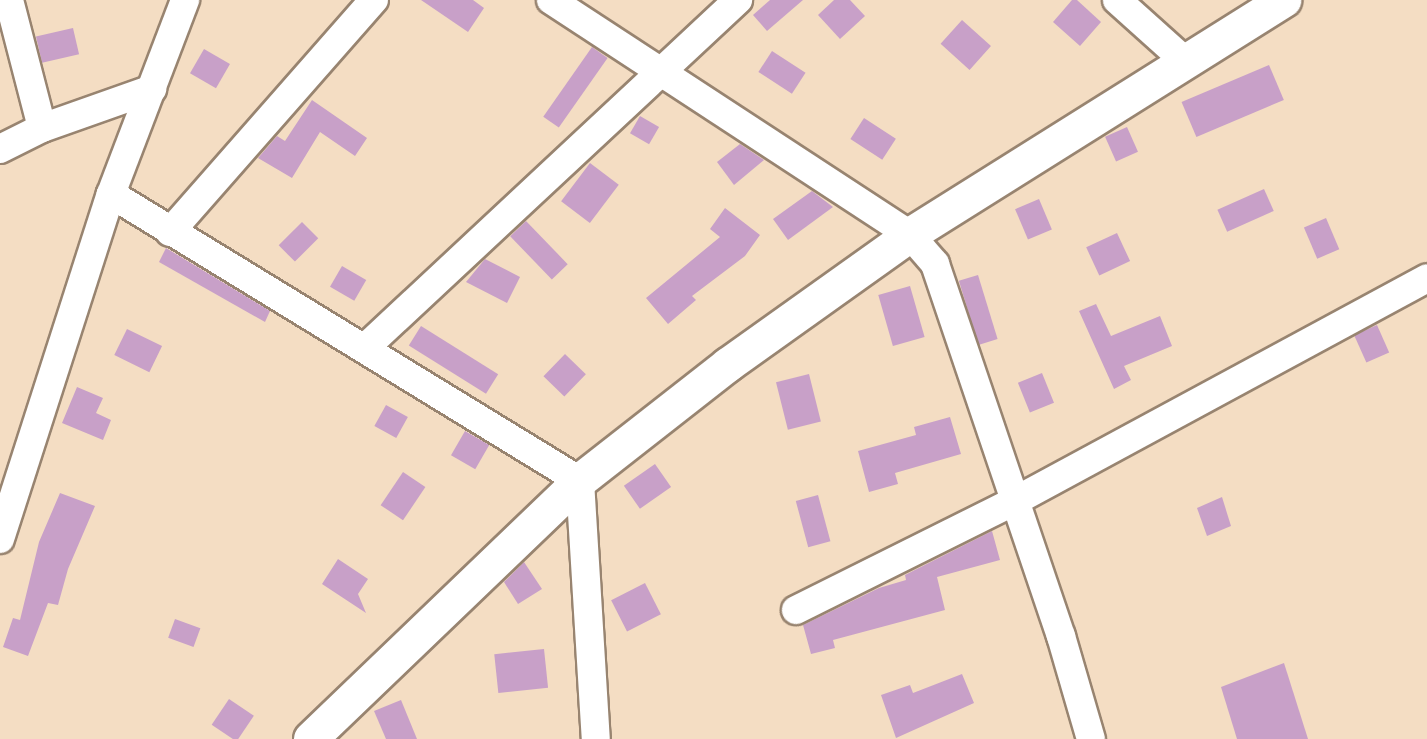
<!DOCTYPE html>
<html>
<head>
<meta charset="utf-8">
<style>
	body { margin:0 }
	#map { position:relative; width:1427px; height:739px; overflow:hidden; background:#f4ddc3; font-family:Sriracha,sans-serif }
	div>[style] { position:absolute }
	.building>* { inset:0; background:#c8a0c8; transform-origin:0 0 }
	.roads { filter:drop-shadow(2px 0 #988470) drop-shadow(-2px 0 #988470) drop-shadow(0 2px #988470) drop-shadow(0 -2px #988470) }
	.minor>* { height:28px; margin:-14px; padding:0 14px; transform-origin:14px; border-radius:14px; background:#fff }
	.tertiary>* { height:34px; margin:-17px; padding:0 17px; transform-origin:17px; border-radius:17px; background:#fff }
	span { translate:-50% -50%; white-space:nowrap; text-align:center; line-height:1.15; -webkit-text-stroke:8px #f6f6f2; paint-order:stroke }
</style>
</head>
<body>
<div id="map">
	<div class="building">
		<div style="clip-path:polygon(421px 0,473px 0,484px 8px,468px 32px)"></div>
		<div style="clip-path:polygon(770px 0,803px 0,767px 31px,753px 15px)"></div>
		<div style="clip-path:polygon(834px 0,850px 0,865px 16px,840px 39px,818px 15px)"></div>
		<div style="clip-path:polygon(1072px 0,1077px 0,1101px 22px,1080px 46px,1053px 22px)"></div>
		<div style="left:962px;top:20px;width:39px;height:32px;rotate:42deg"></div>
		<div style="left:73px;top:28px;width:27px;height:38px;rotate:77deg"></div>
		<div style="left:592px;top:47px;width:19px;height:85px;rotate:35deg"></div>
		<div style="left:204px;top:49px;width:30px;height:28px;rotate:30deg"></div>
		<div style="left:772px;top:51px;width:40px;height:25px;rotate:33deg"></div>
		<div style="left:1269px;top:65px;width:38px;height:95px;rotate:67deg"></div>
		<div style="clip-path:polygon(312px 100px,367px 138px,355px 156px,320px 132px,292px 178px,258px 158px,277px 136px,285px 141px)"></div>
		<div style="left:640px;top:116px;width:22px;height:20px;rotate:30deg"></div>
		<div style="left:864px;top:118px;width:38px;height:25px;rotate:33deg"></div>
		<div style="left:1127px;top:127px;width:27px;height:24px;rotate:66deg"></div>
		<div style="clip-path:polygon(740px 144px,764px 160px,734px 185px,717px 162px)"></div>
		<div style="left:590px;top:163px;width:36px;height:48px;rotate:37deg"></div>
		<div style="left:1264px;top:189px;width:24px;height:51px;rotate:66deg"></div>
		<div style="clip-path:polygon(812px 191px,833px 207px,788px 240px,773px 219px)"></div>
		<div style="left:1039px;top:199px;width:33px;height:26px;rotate:67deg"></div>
		<div style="clip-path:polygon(725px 208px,760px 235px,745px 256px,692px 296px,696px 300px,668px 324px,646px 298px,720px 237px,710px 229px)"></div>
		<div style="left:1326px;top:218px;width:34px;height:24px;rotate:67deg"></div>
		<div style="left:526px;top:221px;width:60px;height:22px;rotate:46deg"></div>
		<div style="left:302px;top:222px;width:23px;height:33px;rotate:45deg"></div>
		<div style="left:1117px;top:233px;width:31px;height:34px;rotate:65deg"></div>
		<div style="clip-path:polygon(166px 248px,270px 311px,265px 322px,159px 262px)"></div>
		<div style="clip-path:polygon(485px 259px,520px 277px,507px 303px,466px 282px)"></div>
		<div style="left:342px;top:266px;width:28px;height:24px;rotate:30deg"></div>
		<div style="left:978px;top:275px;width:67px;height:20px;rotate:73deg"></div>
		<div style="left:910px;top:286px;width:53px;height:33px;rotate:74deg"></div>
		<div style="clip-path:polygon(1096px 304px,1111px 336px,1160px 316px,1172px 346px,1124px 366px,1131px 380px,1114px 389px,1079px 311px)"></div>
		<div style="left:1377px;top:325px;width:30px;height:25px;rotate:66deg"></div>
		<div style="left:421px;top:326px;width:91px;height:23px;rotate:32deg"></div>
		<div style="left:127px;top:329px;width:39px;height:29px;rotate:26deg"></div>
		<div style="left:565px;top:354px;width:29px;height:31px;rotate:44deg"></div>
		<div style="left:1042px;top:373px;width:32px;height:26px;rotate:68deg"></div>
		<div style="left:809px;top:374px;width:49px;height:34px;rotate:76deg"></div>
		<div style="clip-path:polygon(77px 387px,103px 398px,96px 413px,111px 420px,103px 440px,62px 423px)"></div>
		<div style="left:386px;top:405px;width:25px;height:24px;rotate:29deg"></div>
		<div style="clip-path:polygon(950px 417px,961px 454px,895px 473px,898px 484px,869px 492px,858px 451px,916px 435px,914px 427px)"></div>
		<div style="left:465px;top:431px;width:28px;height:28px;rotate:30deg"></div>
		<div style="left:655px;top:464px;width:28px;height:38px;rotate:55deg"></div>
		<div style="left:403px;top:472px;width:27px;height:40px;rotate:34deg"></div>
		<div style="clip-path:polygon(60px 493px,95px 506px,68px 569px,58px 605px,48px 603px,28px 656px,3px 647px,13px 618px,20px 620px,39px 542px)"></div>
		<div style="left:818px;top:495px;width:48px;height:23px;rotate:75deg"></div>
		<div style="clip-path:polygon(1222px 497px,1231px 526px,1207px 536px,1197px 508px)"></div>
		<div style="clip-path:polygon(992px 531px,1000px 560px,937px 577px,945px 610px,833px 640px,835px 648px,811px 654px,803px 625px,879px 588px,906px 580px,905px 575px)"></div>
		<div style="clip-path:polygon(338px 559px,368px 579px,358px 594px,366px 613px,322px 584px)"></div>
		<div style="clip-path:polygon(524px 562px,542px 589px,518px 604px,504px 582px)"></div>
		<div style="left:645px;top:583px;width:35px;height:38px;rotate:63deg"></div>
		<div style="left:175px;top:619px;width:27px;height:20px;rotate:20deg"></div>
		<div style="left:544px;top:649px;width:39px;height:50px;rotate:84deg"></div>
		<div style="clip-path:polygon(1284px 663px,1308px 739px,1237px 739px,1221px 687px)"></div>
		<div style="clip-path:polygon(962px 674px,974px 703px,896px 738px,881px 695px,910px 685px,913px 693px)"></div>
		<div style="left:229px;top:699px;width:30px;height:31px;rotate:34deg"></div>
		<div style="clip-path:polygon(401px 700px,417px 739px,386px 739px,374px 711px)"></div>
	</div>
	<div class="roads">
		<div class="minor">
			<div style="left:9px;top:0;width:132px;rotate:75.5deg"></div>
			<div style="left:551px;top:0;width:429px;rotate:33.2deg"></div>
			<div style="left:910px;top:235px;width:38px;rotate:49deg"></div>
			<div style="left:935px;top:264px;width:393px;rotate:71.3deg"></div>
			<div style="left:1061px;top:636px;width:107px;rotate:73.8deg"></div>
			<div style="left:1117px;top:0;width:91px;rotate:41.9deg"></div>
			<div style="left:0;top:149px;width:47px;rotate:-26.6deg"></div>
			<div style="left:42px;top:128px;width:117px;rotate:-19.5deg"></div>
			<div style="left:111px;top:194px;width:550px;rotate:31.46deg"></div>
			<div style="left:580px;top:481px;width:258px;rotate:86.5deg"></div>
			<div style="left:170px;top:232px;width:309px;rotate:-48.7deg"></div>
			<div style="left:366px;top:347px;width:509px;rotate:-43.01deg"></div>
			<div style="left:0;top:539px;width:362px;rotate:-72.2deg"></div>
			<div style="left:111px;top:194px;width:208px;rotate:-69.1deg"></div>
			<div style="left:796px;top:610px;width:245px;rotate:-26.5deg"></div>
			<div style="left:1015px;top:501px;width:468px;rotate:-28.4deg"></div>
		</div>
		<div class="tertiary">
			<div style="left:311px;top:739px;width:373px;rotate:-43.8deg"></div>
			<div style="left:580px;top:481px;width:188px;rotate:-38.1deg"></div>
			<div style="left:728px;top:365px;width:224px;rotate:-35.5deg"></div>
			<div style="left:910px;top:235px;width:442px;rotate:-32.1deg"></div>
		</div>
	</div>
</div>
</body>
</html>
